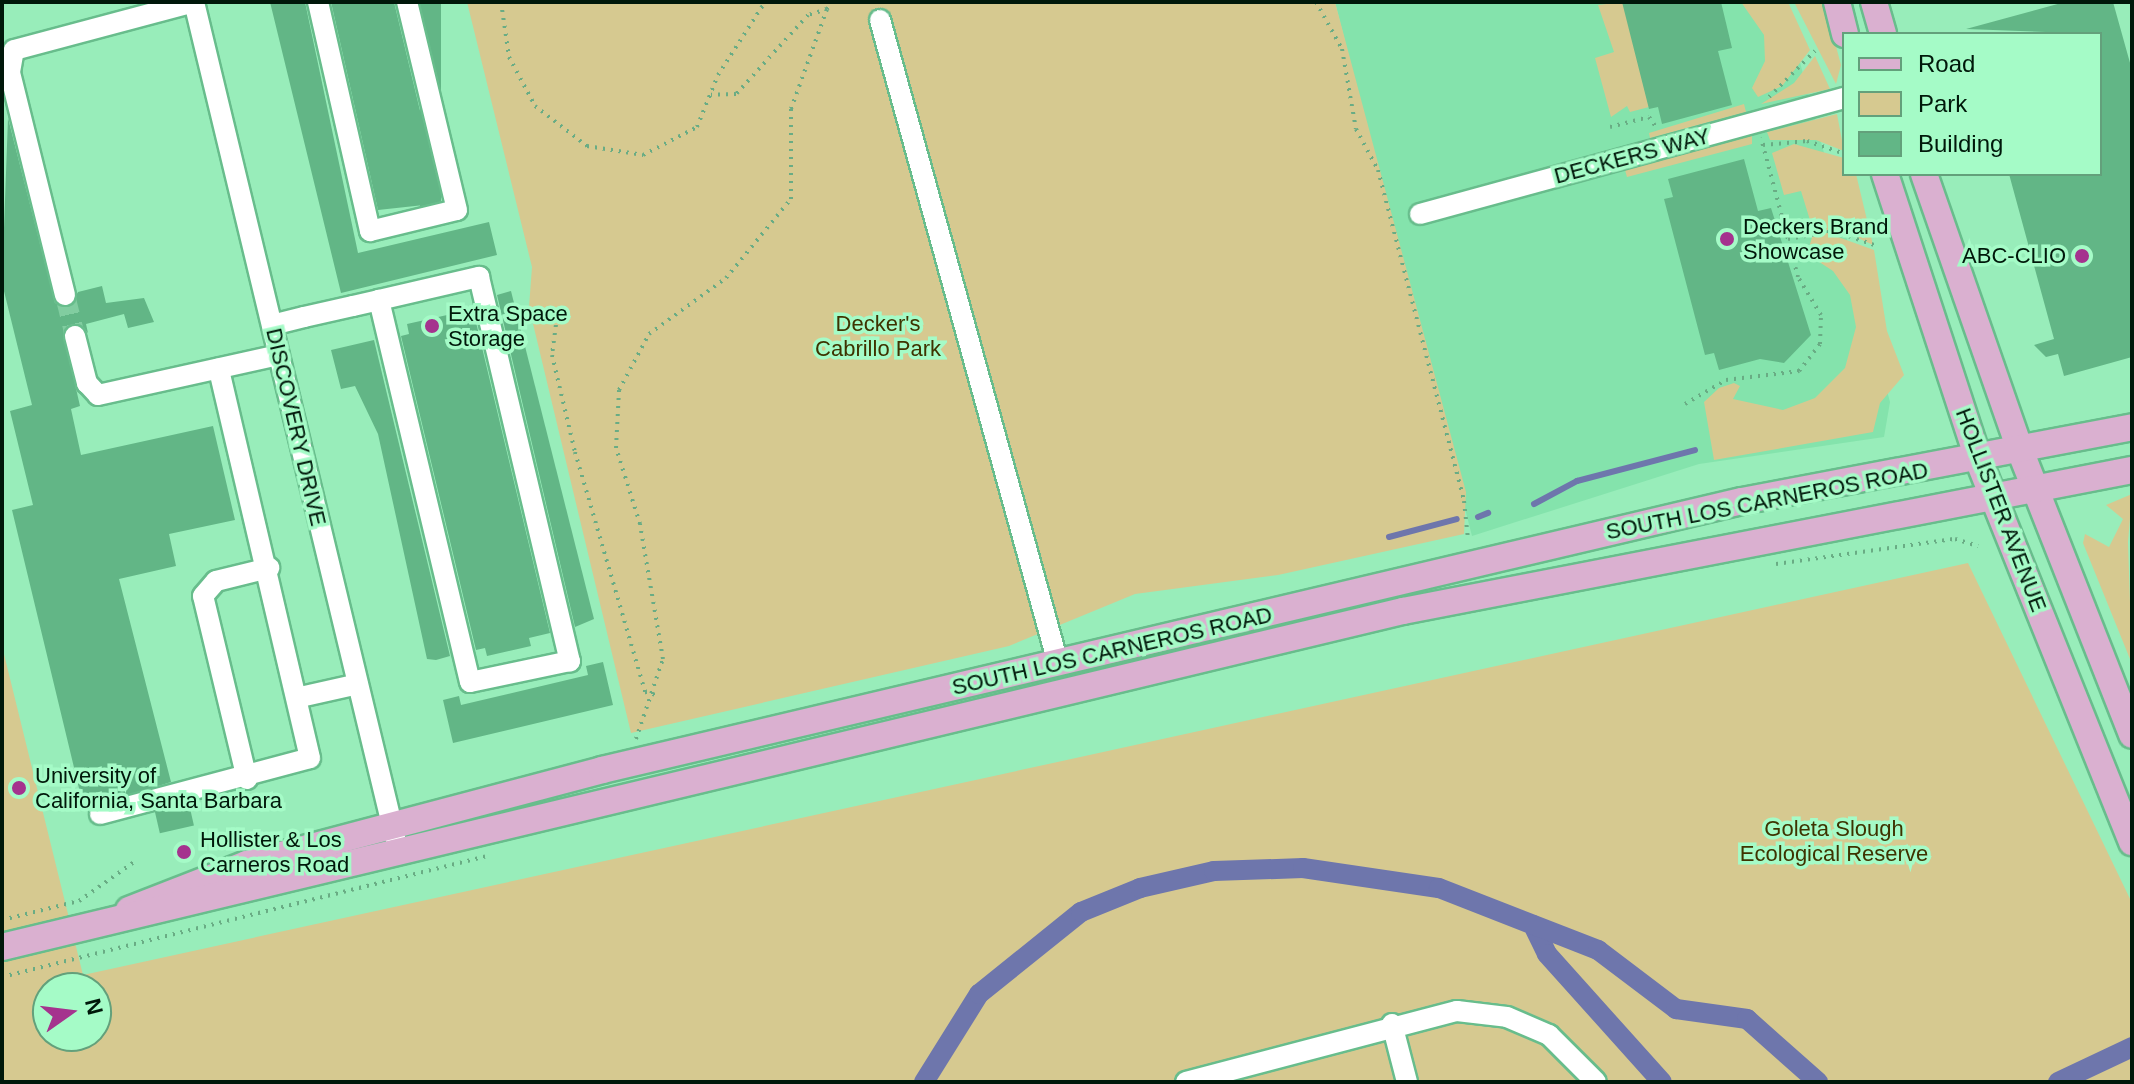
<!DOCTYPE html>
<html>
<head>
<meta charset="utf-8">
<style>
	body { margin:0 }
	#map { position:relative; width:2134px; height:1084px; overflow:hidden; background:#98edba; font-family:Helvetica,sans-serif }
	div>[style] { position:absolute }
	.built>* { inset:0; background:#84e3ac }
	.green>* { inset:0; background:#d6c990 }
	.stream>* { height:6px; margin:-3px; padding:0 3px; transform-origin:3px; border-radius:3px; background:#6e76ac }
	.canal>* { height:20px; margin:-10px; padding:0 10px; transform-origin:10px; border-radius:10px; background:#6e76ac }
	.building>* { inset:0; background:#62b686; transform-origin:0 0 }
	.minor-tunnel>* { height:20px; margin-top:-10px; transform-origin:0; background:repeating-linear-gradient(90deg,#81cda0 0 20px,transparent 0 30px) }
	.path>* { height:4px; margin-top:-2px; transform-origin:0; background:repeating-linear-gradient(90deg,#69ac84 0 2px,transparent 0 8px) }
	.roads { filter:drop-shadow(2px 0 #68bd8c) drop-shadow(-2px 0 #68bd8c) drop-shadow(0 2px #68bd8c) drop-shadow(0 -2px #68bd8c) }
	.minor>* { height:20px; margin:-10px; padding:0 10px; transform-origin:10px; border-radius:10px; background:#fff }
	.major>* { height:26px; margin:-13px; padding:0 13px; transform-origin:13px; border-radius:13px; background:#dab0d0 }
	.dots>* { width:22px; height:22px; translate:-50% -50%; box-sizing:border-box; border:4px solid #a5fbc7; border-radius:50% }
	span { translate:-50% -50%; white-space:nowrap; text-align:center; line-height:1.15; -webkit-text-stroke:7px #a5fbc7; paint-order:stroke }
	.street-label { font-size:22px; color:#00180a }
	.poi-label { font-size:22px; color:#00180a }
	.left { translate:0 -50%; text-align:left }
	.right { translate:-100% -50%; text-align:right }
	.park-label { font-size:22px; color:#3e3300 }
	.frame { position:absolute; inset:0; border:4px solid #00180a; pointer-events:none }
	.legend { position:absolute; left:1842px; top:32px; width:260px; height:144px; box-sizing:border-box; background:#a5fbc7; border:2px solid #63a07b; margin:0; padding:10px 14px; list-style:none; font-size:24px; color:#00180a }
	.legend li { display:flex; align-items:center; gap:16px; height:40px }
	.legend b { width:40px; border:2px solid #63a07b }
	.north { position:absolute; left:32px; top:972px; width:80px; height:80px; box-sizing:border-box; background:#a5fbc7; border:2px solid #63a07b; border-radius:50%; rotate:76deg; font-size:22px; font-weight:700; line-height:32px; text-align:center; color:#00180a }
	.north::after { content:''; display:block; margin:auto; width:28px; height:36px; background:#a5338e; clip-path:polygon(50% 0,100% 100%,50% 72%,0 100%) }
</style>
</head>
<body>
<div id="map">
	<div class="built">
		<div style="clip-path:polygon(1335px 2px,1784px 2px,1890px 402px,1884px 437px,1699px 464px,1472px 536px)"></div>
	</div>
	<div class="green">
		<div style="clip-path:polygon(467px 2px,1335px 2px,1466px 492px,1464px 534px,1278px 575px,1135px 594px,1009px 646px,631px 733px,529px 307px,532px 267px)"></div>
		<div style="clip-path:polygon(1623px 2px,1649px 107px,1630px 112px,1627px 106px,1611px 117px,1595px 58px,1614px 52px,1598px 5px)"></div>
		<div style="clip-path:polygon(1741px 2px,1788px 2px,1810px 50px,1782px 86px,1758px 97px,1752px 88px,1765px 61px,1764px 35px)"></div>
		<div style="clip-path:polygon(1794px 2px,1824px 2px,1841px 65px,1836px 84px)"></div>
		<div style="clip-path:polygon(1815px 56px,1830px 89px,1761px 104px,1794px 83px)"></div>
		<div style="clip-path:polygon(1744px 104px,1746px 112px,1650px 138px,1649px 133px)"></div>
		<div style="clip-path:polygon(1837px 114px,1844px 151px,1816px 140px,1770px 140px,1767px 132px)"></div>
		<div style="clip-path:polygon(1752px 135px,1752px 144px,1627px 177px,1625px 170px)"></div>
		<div style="clip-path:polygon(1794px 144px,1844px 158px,1844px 174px,1856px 174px,1873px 245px,1843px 231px,1813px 230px,1801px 191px,1784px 195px,1772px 153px)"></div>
		<div style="clip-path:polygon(1827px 233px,1874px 250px,1887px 331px,1904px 375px,1880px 403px,1873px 432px,1714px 460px,1704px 402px,1719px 388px,1734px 383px,1740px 386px,1733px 399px,1783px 410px,1815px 398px,1845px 368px,1856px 327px,1850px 295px,1833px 271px,1807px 254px,1813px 234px)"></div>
		<div style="clip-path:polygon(2132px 494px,2128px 542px,2132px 664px,2083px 543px,2085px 534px,2109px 547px,2123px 519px,2106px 505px)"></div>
		<div style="clip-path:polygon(evenodd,1968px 563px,2132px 903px,2132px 1082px,2px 1082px,2px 646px,83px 975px,1968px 563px,48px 988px,96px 988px,96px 1036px,48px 1036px,48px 988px)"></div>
	</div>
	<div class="stream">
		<div style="left:1534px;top:504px;width:49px;rotate:-28.1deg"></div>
		<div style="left:1577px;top:481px;width:122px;rotate:-14.7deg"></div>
		<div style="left:1478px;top:517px;width:11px;rotate:-22deg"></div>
		<div style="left:1389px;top:537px;width:70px;rotate:-14.8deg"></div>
	</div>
	<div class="canal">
		<div style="left:1533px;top:925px;width:32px;rotate:64deg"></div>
		<div style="left:1547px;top:954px;width:172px;rotate:48.1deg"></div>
		<div style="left:924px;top:1082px;width:104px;rotate:-58deg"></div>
		<div style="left:979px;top:994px;width:131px;rotate:-38.8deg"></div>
		<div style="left:1081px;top:912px;width:64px;rotate:-22.1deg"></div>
		<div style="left:1140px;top:888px;width:76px;rotate:-12.9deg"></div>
		<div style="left:1214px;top:871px;width:89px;rotate:-1.9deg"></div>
		<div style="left:1303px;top:868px;width:137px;rotate:8.4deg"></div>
		<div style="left:1439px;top:888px;width:171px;rotate:21.3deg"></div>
		<div style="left:1598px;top:950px;width:98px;rotate:37.1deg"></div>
		<div style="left:1676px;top:1009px;width:72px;rotate:8deg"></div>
		<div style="left:1747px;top:1019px;width:95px;rotate:41.6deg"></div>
		<div style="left:2058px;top:1082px;width:82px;rotate:-25.3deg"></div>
	</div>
	<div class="building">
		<div style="clip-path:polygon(270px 2px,305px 2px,358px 253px,489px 222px,497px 255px,341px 293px)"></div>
		<div style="clip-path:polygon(331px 2px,394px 2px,439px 190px,422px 195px,424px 205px,378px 210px)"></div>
		<div style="left:420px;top:2px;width:21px;height:219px"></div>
		<div style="clip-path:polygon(1622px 2px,1721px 2px,1732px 48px,1718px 51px,1732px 105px,1662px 124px,1658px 107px,1649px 109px)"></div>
		<div style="clip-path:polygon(2065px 2px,2113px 2px,2132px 70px,2132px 357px,2064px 376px,2058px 354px,2046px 357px,2034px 345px,2054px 339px,2009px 174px,2100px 174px,2100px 34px,1966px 29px)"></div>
		<div style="clip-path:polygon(8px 118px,55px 303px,69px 307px,78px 292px,102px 286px,106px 303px,144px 298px,154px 322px,128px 328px,124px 314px,86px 324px,88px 333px,78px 323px,63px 332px,80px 406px,71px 409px,81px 455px,213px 426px,235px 520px,169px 534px,176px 566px,119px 579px,171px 782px,84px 809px,12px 510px,33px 505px,10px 411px,32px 405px,2px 283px)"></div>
		<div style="clip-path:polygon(1744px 159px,1758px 211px,1771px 208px,1811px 335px,1784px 363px,1760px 359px,1719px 370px,1714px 353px,1705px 355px,1664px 199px,1673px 197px,1668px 179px)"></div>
		<div style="clip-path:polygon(511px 291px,594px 619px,575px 627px,497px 295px)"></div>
		<div style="clip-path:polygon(465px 311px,467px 320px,475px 318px,550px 633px,529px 638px,531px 646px,487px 656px,485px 648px,476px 650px,401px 336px,409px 334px,407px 324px)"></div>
		<div style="clip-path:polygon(374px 340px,450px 656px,436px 660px,427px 659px,378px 434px,355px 386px,341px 389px,331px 350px)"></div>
		<div style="clip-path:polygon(603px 662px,613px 705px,453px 743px,443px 700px,459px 696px,461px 705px,588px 675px,586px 666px)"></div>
		<div style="left:189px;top:804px;width:22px;height:35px;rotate:77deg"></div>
	</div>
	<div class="minor-tunnel">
		<div style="left:65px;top:295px;width:42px;rotate:76.3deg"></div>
	</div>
	<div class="path">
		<div style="left:501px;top:2px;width:56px;rotate:81.7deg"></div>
		<div style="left:509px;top:57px;width:55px;rotate:62deg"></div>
		<div style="left:535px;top:106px;width:66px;rotate:37.6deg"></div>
		<div style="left:587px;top:146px;width:57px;rotate:9.1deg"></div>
		<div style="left:643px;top:155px;width:61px;rotate:-27.4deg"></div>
		<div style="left:697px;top:127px;width:56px;rotate:-68deg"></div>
		<div style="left:718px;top:75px;width:87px;rotate:-57.2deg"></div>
		<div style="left:1316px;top:2px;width:54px;rotate:61deg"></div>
		<div style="left:1342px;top:49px;width:81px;rotate:80.1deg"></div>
		<div style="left:1356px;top:129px;width:47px;rotate:61.8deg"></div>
		<div style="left:1378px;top:170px;width:342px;rotate:75.4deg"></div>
		<div style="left:1464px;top:501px;width:39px;rotate:84deg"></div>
		<div style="left:827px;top:9px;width:9px;rotate:-49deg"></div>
		<div style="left:1769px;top:97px;width:65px;rotate:-45deg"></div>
		<div style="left:1610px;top:127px;width:40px;rotate:-14.4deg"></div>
		<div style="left:1649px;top:117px;width:12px;rotate:55deg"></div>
		<div style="left:1763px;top:145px;width:44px;rotate:-5.2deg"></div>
		<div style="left:1807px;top:141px;width:39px;rotate:19deg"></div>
		<div style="left:1788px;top:239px;width:47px;rotate:-9.9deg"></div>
		<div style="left:1834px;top:231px;width:46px;rotate:19.2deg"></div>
		<div style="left:558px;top:309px;width:46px;rotate:97.4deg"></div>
		<div style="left:552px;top:355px;width:100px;rotate:76.7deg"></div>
		<div style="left:575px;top:452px;width:250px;rotate:73.7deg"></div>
		<div style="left:645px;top:692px;width:11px;rotate:15deg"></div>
		<div style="left:1685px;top:404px;width:48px;rotate:-30.3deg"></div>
		<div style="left:1726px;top:380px;width:74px;rotate:-7deg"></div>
		<div style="left:1799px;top:371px;width:34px;rotate:-52deg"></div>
		<div style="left:1820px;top:344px;width:29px;rotate:-88deg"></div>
		<div style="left:1821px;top:315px;width:44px;rotate:-121.2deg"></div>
		<div style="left:1798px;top:277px;width:144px;rotate:-104.9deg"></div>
		<div style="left:1776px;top:564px;width:181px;rotate:-8deg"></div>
		<div style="left:1955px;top:539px;width:24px;rotate:17deg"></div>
		<div style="left:636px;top:739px;width:84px;rotate:-71.4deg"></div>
		<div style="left:663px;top:659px;width:137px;rotate:-99.7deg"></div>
		<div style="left:640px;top:524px;width:80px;rotate:-107.5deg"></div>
		<div style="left:616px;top:448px;width:58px;rotate:-87deg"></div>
		<div style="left:619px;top:390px;width:64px;rotate:-61.8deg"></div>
		<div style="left:649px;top:334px;width:95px;rotate:-36deg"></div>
		<div style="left:726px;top:278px;width:102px;rotate:-50.6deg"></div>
		<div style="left:791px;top:199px;width:90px;rotate:-90deg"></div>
		<div style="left:791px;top:109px;width:106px;rotate:-70.2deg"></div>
		<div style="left:827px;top:9px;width:20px;rotate:162deg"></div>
		<div style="left:808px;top:15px;width:107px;rotate:132.3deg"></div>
		<div style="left:736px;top:94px;width:25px;rotate:178deg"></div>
		<div style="left:2px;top:920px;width:79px;rotate:-13.9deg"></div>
		<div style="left:79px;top:901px;width:71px;rotate:-35.3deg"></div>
		<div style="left:2px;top:977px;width:498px;rotate:-14deg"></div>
	</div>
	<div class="roads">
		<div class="minor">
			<div style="left:194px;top:2px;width:859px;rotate:76.47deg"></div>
			<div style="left:318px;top:2px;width:235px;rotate:77.2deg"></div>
			<div style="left:370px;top:231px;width:89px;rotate:-13.6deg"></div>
			<div style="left:457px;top:210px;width:214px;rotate:-103.5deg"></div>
			<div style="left:880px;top:20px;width:667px;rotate:74.53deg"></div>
			<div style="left:1420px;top:214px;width:440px;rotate:-15.3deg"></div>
			<div style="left:65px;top:295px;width:230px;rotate:-103.9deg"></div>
			<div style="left:10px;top:72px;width:22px;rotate:-80deg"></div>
			<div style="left:14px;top:50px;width:186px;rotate:-14.9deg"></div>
			<div style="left:272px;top:325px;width:33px;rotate:-14deg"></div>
			<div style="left:304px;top:317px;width:50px;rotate:-12.7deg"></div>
			<div style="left:353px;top:306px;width:27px;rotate:-13deg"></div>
			<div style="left:379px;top:300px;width:103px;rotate:-13deg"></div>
			<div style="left:479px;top:277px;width:395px;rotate:76.7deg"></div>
			<div style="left:570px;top:661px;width:102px;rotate:168.1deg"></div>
			<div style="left:470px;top:682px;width:393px;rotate:-103.4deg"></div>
			<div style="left:75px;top:336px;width:49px;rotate:75.7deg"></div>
			<div style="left:87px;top:383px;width:16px;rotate:47deg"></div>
			<div style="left:98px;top:395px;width:185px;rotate:-12.5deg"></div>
			<div style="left:300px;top:697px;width:59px;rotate:-12.6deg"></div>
			<div style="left:247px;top:779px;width:188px;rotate:-103.5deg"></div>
			<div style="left:203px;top:596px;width:20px;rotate:-49deg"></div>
			<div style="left:216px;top:581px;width:55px;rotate:-13.8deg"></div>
			<div style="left:100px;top:814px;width:217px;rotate:-14.9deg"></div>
			<div style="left:310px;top:758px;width:400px;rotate:-103.2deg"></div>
			<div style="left:1392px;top:1024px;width:60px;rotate:75.5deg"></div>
			<div style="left:1186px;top:1082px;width:280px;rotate:-14.7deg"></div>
			<div style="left:1457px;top:1011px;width:50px;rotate:6.8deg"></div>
			<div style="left:1507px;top:1017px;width:46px;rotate:23.2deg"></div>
			<div style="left:1549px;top:1035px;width:66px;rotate:45deg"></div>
		</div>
		<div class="major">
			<div style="left:1837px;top:2px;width:33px;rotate:76deg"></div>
			<div style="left:1874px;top:2px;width:33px;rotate:74deg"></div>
			<div style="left:1885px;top:174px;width:300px;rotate:71.9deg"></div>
			<div style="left:1978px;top:459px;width:413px;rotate:68.1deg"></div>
			<div style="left:1924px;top:174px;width:292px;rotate:70.8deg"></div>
			<div style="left:2020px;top:450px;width:306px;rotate:68.5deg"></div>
			<div style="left:129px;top:910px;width:127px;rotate:-21.3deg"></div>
			<div style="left:247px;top:864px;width:367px;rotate:-14.8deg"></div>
			<div style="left:602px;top:770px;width:1171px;rotate:-13.28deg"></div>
			<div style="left:1742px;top:501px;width:397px;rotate:-10.7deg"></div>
			<div style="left:2px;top:947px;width:1441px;rotate:-13.49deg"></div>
			<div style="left:1403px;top:611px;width:743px;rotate:-10.95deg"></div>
		</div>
	</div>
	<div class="dots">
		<div style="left:1727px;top:239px;background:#a5338e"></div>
		<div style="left:2082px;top:256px;background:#a5338e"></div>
		<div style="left:432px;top:326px;background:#a5338e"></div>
		<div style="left:19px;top:788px;background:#a5338e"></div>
		<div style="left:184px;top:852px;background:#a5338e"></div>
	</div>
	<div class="street-label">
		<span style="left:1632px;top:156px;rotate:-15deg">DECKERS WAY</span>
		<span style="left:296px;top:427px;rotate:77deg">DISCOVERY DRIVE</span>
		<span style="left:1767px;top:501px;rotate:-11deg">SOUTH LOS CARNEROS ROAD</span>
		<span style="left:2001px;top:510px;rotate:69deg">HOLLISTER AVENUE</span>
		<span style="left:1112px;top:651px;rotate:-13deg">SOUTH LOS CARNEROS ROAD</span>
	</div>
	<div class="poi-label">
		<span class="left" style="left:1743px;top:239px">Deckers Brand<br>Showcase</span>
		<span class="right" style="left:2066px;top:256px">ABC-CLIO</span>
		<span class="left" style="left:448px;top:326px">Extra Space<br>Storage</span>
		<span class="left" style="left:35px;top:788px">University of<br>California, Santa Barbara</span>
		<span class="left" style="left:200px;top:852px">Hollister &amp; Los<br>Carneros Road</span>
	</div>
	<div class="park-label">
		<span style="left:878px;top:336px">Decker's<br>Cabrillo Park</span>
		<span style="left:1834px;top:841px">Goleta Slough<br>Ecological Reserve</span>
	</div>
	<div class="frame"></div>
	<ul class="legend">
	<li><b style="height:10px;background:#dab0d0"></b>Road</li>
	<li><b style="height:22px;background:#d6c990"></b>Park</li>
	<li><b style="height:22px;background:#62b686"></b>Building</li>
	</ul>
	<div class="north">N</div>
</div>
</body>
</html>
